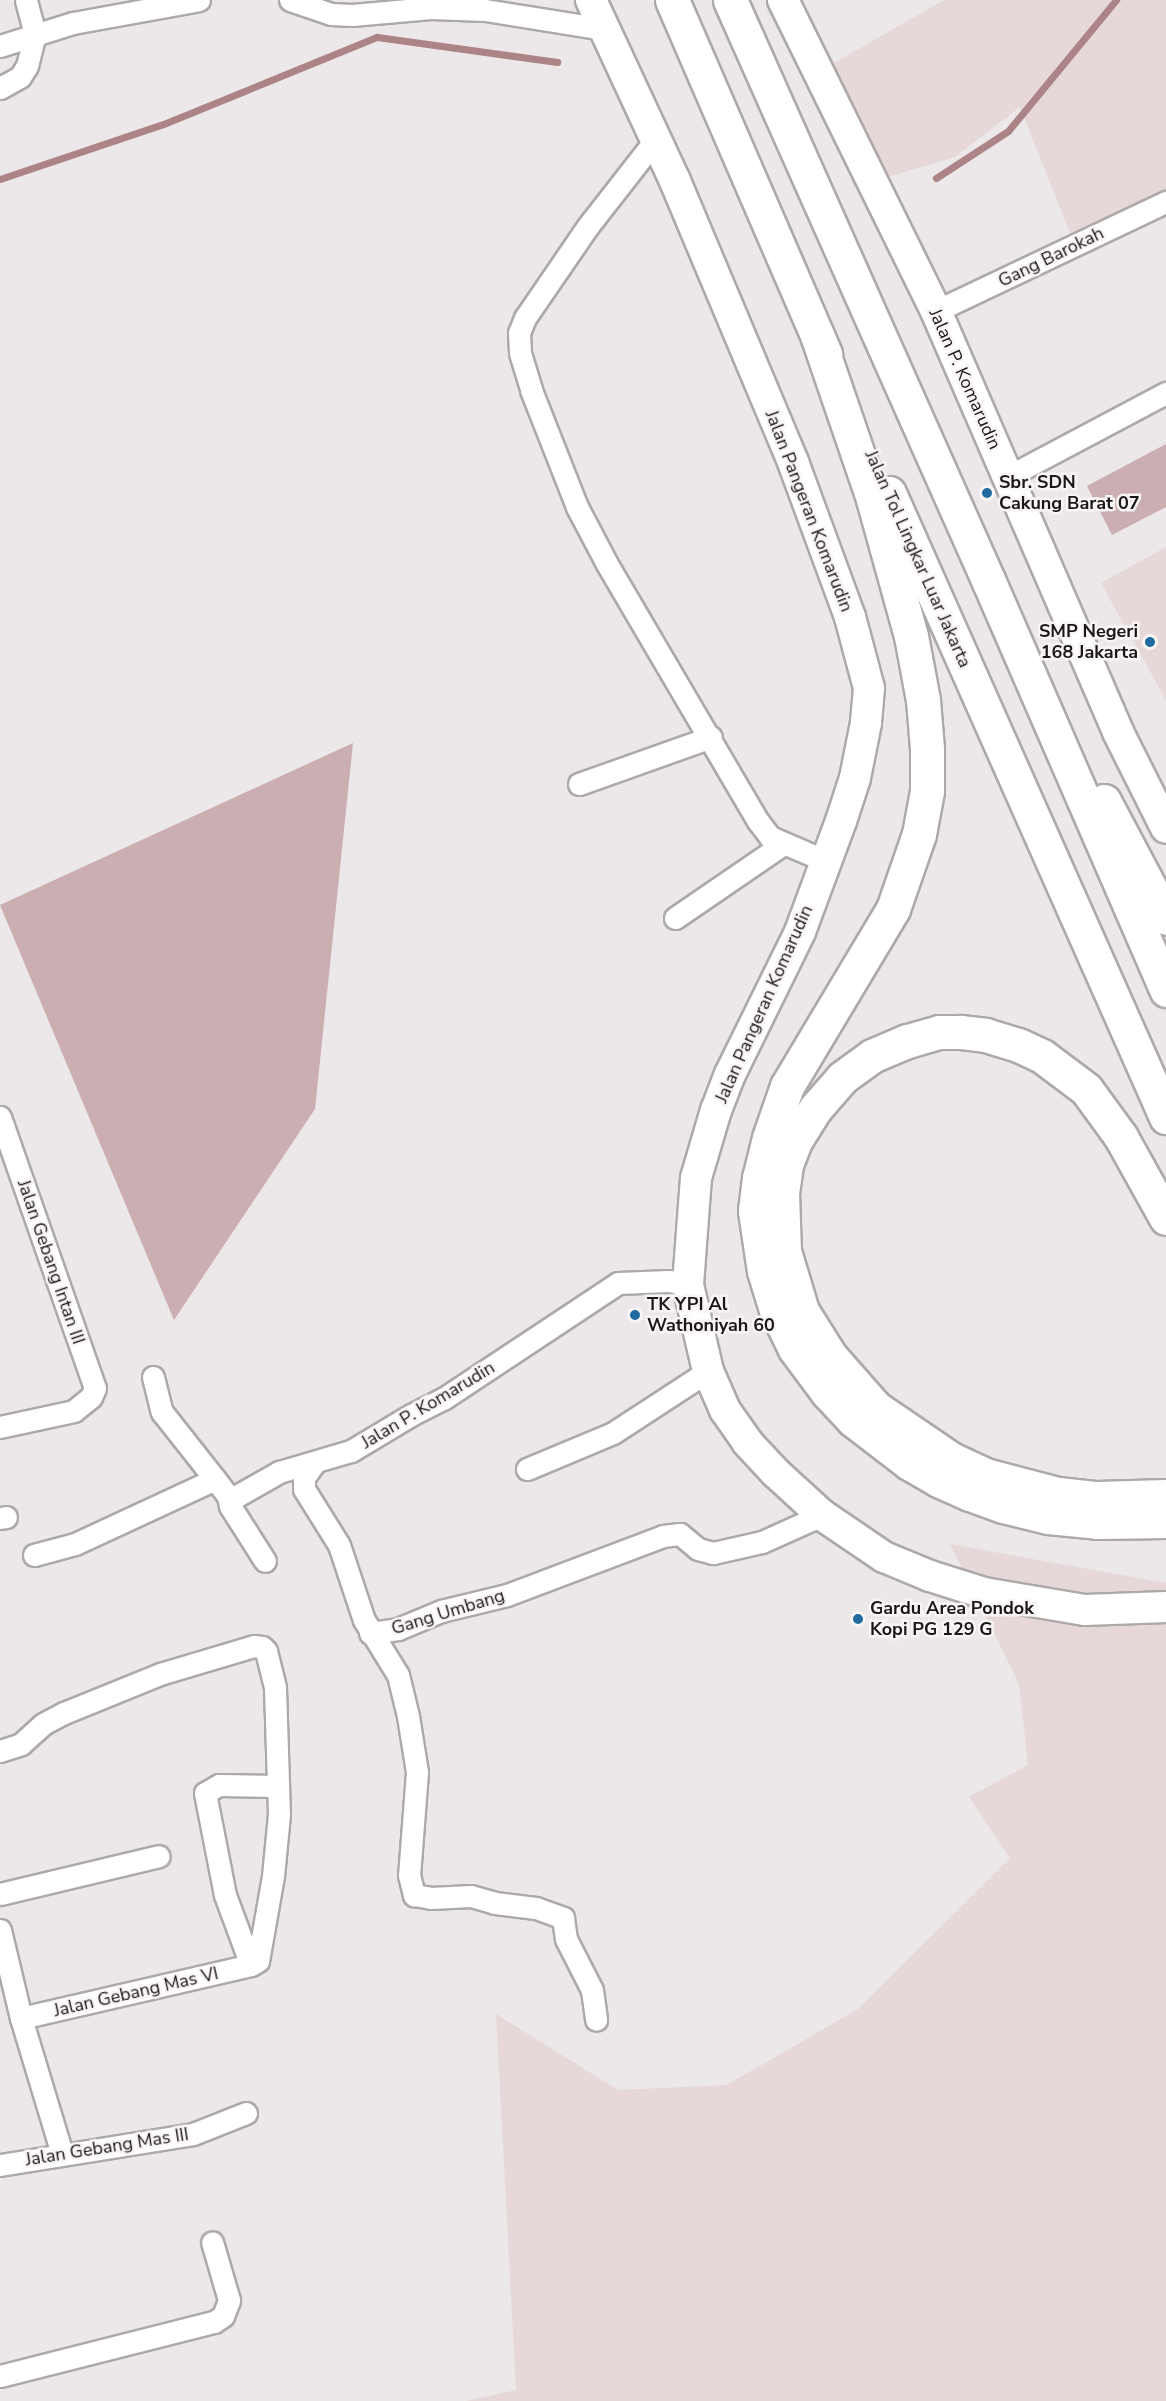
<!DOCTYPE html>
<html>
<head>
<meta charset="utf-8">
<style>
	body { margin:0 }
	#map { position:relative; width:1166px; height:2401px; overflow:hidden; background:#ece7e8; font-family:"Nunito Sans",sans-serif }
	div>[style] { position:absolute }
	.built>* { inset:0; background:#e6d8d9 }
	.green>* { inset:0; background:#caaeb1 }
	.stream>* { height:7px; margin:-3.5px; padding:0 3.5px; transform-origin:3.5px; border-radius:3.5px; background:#ac8487 }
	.roads { filter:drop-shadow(2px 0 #aea9a9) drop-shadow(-2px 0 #aea9a9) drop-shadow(0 2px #aea9a9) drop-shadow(0 -2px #aea9a9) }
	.street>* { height:21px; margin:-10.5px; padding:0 10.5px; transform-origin:10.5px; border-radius:10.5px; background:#fff }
	.secondary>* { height:30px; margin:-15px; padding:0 15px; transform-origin:15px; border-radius:15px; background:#fff }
	.highway>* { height:33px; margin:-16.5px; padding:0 16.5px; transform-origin:16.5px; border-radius:16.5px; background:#fff }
	.dots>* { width:16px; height:16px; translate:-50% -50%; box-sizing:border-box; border:3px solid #faf5f5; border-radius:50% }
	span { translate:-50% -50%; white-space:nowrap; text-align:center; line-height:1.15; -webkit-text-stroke:5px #faf5f5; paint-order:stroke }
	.street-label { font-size:18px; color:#191717 }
	.poi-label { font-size:18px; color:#191717; font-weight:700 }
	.left { translate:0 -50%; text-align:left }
	.right { translate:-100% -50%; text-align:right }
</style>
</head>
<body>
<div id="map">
	<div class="built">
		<div style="clip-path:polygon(944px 0,1166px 0,1166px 202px,1077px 250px,1020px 107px,955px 157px,854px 187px,813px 75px)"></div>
		<div style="clip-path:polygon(1166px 547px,1166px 700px,1101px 583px)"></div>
		<div style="clip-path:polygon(950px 1544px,1166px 1583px,1166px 2401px,466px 2401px,516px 2390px,496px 2014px,618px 2090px,727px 2085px,858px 2009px,1010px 1858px,969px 1797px,1028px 1765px,1019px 1684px)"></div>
	</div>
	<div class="green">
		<div style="clip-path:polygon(1166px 444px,1166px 507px,1112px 535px,1087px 486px)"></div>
		<div style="clip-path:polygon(353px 743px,315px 1109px,174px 1320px,0 905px)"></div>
	</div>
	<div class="stream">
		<div style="left:936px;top:178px;width:86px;rotate:-33.1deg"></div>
		<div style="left:1008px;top:131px;width:170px;rotate:-50.5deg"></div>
		<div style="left:0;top:179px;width:175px;rotate:-18.6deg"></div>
		<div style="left:166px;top:123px;width:228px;rotate:-22.2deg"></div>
		<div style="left:377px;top:37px;width:182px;rotate:7.9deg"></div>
	</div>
	<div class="roads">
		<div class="street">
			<div style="left:290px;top:0;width:43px;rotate:18.9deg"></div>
			<div style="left:331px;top:14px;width:21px;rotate:3deg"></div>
			<div style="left:352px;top:15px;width:79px;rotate:-5.1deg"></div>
			<div style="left:431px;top:8px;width:54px;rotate:2.1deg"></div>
			<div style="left:485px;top:10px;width:121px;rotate:9.1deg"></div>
			<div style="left:0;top:46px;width:77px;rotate:-17.5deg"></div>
			<div style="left:73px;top:23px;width:128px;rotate:-10.3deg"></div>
			<div style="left:0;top:88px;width:23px;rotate:-29deg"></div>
			<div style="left:20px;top:77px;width:13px;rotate:-58deg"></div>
			<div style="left:27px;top:66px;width:33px;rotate:-76deg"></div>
			<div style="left:35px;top:34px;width:35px;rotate:-105deg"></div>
			<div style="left:656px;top:139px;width:110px;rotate:128deg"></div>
			<div style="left:588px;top:226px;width:112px;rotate:124.4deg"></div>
			<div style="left:525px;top:318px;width:16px;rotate:112deg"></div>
			<div style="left:519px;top:333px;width:20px;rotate:87deg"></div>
			<div style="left:520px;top:353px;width:39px;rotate:73deg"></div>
			<div style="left:531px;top:390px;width:126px;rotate:68.5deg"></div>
			<div style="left:577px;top:507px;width:64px;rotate:62.2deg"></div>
			<div style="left:607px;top:564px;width:298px;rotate:59.6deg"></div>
			<div style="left:758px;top:821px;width:20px;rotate:53deg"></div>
			<div style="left:770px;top:837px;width:61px;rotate:23.2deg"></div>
			<div style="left:936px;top:311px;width:255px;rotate:-25.4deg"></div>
			<div style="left:1009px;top:476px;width:178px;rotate:-27.9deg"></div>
			<div style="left:579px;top:784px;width:140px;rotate:-19.6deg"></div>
			<div style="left:675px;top:918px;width:131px;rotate:-34.4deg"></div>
			<div style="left:0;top:1117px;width:287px;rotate:70.7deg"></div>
			<div style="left:95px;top:1388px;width:10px;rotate:114deg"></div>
			<div style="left:91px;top:1397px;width:22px;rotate:141deg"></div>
			<div style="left:74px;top:1411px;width:76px;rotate:167.8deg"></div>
			<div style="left:153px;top:1377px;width:36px;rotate:76deg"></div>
			<div style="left:162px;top:1412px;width:85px;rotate:51.7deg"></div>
			<div style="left:315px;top:1462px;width:19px;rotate:125deg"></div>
			<div style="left:304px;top:1478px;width:11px;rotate:90deg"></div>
			<div style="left:304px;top:1489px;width:66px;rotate:58deg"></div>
			<div style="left:339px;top:1545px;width:79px;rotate:71.6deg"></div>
			<div style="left:364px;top:1620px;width:65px;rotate:58.3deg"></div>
			<div style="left:398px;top:1675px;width:42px;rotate:76.3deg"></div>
			<div style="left:408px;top:1716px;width:57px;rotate:80.9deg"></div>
			<div style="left:417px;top:1772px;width:103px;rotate:94.4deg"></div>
			<div style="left:409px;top:1875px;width:21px;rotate:76deg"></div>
			<div style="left:414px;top:1895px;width:17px;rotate:10deg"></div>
			<div style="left:431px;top:1898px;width:40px;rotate:-2.9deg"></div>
			<div style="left:471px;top:1896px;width:25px;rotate:16deg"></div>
			<div style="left:495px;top:1903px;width:41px;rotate:7deg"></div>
			<div style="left:536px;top:1908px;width:29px;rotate:20deg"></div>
			<div style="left:563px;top:1918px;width:21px;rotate:82deg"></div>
			<div style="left:566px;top:1939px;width:57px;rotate:63deg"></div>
			<div style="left:592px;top:1990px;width:30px;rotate:82deg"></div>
			<div style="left:527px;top:1469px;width:93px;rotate:-22.7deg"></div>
			<div style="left:613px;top:1433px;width:113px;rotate:-33.1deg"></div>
			<div style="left:228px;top:1496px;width:10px;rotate:79deg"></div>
			<div style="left:230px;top:1506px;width:65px;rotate:57.5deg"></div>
			<div style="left:0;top:1518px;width:6px;rotate:-9deg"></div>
			<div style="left:34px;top:1555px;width:42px;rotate:-15deg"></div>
			<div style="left:75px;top:1544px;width:154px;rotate:-24.9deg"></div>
			<div style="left:215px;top:1479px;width:21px;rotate:53deg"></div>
			<div style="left:228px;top:1496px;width:7px;rotate:8deg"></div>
			<div style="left:235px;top:1497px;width:51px;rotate:-29.6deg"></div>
			<div style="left:279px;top:1472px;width:75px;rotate:-16.3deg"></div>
			<div style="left:351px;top:1451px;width:70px;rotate:-31deg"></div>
			<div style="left:411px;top:1415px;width:36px;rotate:-27deg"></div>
			<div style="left:443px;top:1399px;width:210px;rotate:-33.5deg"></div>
			<div style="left:618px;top:1283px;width:51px;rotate:-2.2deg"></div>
			<div style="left:669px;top:1281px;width:19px;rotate:12deg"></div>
			<div style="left:370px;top:1633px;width:28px;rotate:-8deg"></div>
			<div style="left:398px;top:1629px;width:47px;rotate:-22.7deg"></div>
			<div style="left:441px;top:1611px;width:68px;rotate:-13.6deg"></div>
			<div style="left:507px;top:1595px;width:167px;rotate:-20.7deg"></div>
			<div style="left:663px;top:1536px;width:17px;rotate:-7deg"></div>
			<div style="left:680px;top:1534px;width:23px;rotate:40deg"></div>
			<div style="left:698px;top:1549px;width:16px;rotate:15deg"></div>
			<div style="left:713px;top:1553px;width:50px;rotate:-12.7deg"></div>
			<div style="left:762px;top:1542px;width:66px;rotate:-24.2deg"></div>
			<div style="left:0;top:1751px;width:22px;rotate:-18deg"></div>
			<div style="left:21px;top:1744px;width:30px;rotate:-42deg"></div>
			<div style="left:43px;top:1724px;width:24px;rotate:-28deg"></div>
			<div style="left:64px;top:1713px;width:104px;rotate:-22.1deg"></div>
			<div style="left:160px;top:1674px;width:98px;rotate:-16.6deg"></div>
			<div style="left:254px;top:1646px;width:8px;rotate:7deg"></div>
			<div style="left:262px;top:1647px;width:6px;rotate:45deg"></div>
			<div style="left:266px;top:1651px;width:38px;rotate:76deg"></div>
			<div style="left:275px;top:1688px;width:126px;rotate:88.2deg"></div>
			<div style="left:279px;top:1814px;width:62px;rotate:95.5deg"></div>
			<div style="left:273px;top:1876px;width:86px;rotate:100deg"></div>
			<div style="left:258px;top:1961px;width:8px;rotate:150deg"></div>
			<div style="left:251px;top:1965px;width:236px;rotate:167deg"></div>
			<div style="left:0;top:1894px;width:163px;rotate:-13.4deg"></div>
			<div style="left:0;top:1930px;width:90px;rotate:76.6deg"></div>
			<div style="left:21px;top:2018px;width:142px;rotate:73.2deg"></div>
			<div style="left:251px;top:1965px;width:75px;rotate:-110.4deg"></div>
			<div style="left:225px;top:1895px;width:104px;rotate:-101.1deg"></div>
			<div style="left:205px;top:1793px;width:16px;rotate:-30deg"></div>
			<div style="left:219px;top:1785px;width:58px;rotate:1deg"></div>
			<div style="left:0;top:2165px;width:195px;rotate:-9.1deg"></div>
			<div style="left:193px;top:2134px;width:57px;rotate:-21.6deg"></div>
			<div style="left:0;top:2376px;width:221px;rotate:-14.2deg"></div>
			<div style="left:214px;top:2322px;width:11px;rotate:-34deg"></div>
			<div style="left:223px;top:2316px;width:17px;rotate:-69deg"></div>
			<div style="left:229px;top:2300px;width:60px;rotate:-106.3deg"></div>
		</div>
		<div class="secondary">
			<div style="left:591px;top:0;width:200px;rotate:65.1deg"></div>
			<div style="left:675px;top:181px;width:305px;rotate:67.2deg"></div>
			<div style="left:793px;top:462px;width:165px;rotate:69.8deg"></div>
			<div style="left:850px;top:617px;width:73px;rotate:75deg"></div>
			<div style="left:869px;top:688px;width:35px;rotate:95deg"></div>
			<div style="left:866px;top:723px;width:56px;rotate:101.3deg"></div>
			<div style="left:855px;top:778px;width:45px;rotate:108deg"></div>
			<div style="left:841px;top:821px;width:118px;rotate:110.3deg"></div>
			<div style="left:800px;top:932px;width:158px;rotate:116.2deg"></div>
			<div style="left:730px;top:1074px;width:39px;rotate:111deg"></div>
			<div style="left:716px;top:1110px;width:71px;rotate:106.4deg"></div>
			<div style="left:696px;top:1178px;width:107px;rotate:94.3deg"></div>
			<div style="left:688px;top:1285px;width:88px;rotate:76.9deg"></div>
			<div style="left:708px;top:1371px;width:43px;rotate:66.4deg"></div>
			<div style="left:725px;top:1410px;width:39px;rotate:55deg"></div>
			<div style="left:747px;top:1442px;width:42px;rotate:46.9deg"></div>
			<div style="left:776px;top:1473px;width:62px;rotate:42.4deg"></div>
			<div style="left:822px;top:1515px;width:75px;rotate:34.1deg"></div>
			<div style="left:884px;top:1557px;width:50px;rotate:22.4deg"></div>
			<div style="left:930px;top:1576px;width:57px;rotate:17.5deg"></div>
			<div style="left:984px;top:1593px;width:102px;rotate:9.6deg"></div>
			<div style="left:1085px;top:1610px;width:81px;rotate:-2.1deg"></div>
			<div style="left:783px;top:0;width:347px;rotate:63.8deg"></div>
			<div style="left:936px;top:311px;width:459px;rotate:66.6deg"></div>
			<div style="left:1118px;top:732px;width:107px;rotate:63.4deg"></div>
		</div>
		<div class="highway">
			<div style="left:672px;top:0;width:386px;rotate:66.6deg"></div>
			<div style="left:730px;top:0;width:637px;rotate:66.01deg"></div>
			<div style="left:989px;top:582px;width:445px;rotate:66.5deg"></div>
			<div style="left:817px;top:335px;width:173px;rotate:71.1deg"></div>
			<div style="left:873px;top:499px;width:142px;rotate:74.5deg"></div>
			<div style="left:911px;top:636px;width:65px;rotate:79.4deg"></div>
			<div style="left:923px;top:700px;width:49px;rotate:85.3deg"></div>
			<div style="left:927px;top:749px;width:42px;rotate:90deg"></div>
			<div style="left:927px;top:791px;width:44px;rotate:100.5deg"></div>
			<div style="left:919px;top:834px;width:79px;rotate:109.1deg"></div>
			<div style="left:893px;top:909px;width:206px;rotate:120.9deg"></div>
			<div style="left:787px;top:1086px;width:55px;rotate:109.1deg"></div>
			<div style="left:769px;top:1138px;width:41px;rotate:104deg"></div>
			<div style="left:759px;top:1178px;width:33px;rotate:97deg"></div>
			<div style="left:755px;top:1211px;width:61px;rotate:81.5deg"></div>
			<div style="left:764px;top:1271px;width:41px;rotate:72.9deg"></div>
			<div style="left:776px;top:1310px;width:43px;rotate:64deg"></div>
			<div style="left:795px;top:1349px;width:54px;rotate:53.3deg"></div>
			<div style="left:827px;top:1392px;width:38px;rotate:47deg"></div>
			<div style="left:853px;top:1420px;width:71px;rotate:37.5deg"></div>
			<div style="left:909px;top:1463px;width:34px;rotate:30deg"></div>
			<div style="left:938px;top:1480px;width:35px;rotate:24deg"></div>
			<div style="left:970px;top:1494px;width:35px;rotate:20deg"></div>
			<div style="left:1003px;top:1506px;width:46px;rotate:13.7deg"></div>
			<div style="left:1048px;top:1517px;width:49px;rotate:5.8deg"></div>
			<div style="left:1097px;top:1522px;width:69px;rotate:-0.8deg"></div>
			<div style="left:889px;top:493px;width:683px;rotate:66.06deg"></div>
			<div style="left:1104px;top:801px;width:132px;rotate:62.1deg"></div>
			<div style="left:1166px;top:1218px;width:93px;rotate:-119.1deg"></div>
			<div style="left:1121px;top:1137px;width:59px;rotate:-126.1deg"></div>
			<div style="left:1086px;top:1089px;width:55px;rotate:-143.1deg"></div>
			<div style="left:1042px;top:1056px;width:26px;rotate:-155deg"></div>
			<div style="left:1018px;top:1045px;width:34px;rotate:-163deg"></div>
			<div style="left:986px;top:1035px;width:26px;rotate:-173deg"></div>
			<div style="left:960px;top:1032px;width:21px;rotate:180deg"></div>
			<div style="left:939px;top:1032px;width:33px;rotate:164deg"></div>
			<div style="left:907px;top:1041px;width:38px;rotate:157deg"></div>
			<div style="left:872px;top:1056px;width:37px;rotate:144deg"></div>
			<div style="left:842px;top:1078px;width:41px;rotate:131.1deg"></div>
			<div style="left:815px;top:1109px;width:38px;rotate:122deg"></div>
			<div style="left:795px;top:1141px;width:26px;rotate:111deg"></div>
			<div style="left:786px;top:1165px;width:27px;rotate:98deg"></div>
			<div style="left:782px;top:1192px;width:59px;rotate:88.1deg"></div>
			<div style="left:784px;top:1251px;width:63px;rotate:73.3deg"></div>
			<div style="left:802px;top:1311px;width:54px;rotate:57.8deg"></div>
			<div style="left:831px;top:1357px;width:68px;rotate:48.6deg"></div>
			<div style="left:876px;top:1408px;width:91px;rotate:34.2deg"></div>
			<div style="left:951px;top:1459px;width:38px;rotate:25deg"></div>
			<div style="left:985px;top:1475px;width:75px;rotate:14.6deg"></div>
			<div style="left:1058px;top:1494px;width:39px;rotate:6deg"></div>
			<div style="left:1097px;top:1498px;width:69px;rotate:-1.7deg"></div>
		</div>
	</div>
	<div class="dots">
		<div style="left:987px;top:493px;background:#206a9d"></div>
		<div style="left:1150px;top:642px;background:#206a9d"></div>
		<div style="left:635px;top:1315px;background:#206a9d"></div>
		<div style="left:858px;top:1619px;background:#206a9d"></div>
	</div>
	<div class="street-label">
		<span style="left:1051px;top:257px;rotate:-26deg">Gang Barokah</span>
		<span style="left:965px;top:379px;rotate:66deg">Jalan P. Komarudin</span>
		<span style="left:809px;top:511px;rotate:69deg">Jalan Pangeran Komarudin</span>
		<span style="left:918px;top:559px;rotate:66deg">Jalan Tol Lingkar Luar Jakarta</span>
		<span style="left:764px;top:1004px;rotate:-66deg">Jalan Pangeran Komarudin</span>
		<span style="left:51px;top:1262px;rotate:71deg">Jalan Gebang Intan III</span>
		<span style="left:428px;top:1405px;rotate:-31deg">Jalan P. Komarudin</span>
		<span style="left:448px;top:1612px;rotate:-17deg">Gang Umbang</span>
		<span style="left:136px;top:1992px;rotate:-13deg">Jalan Gebang Mas VI</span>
		<span style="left:107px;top:2147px;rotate:-9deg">Jalan Gebang Mas III</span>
	</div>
	<div class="poi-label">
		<span class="left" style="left:999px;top:493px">Sbr. SDN<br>Cakung Barat 07</span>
		<span class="right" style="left:1138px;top:642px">SMP Negeri<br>168 Jakarta</span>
		<span class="left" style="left:647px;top:1315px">TK YPI Al<br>Wathoniyah 60</span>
		<span class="left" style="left:870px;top:1619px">Gardu Area Pondok<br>Kopi PG 129 G</span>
	</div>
</div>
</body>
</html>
